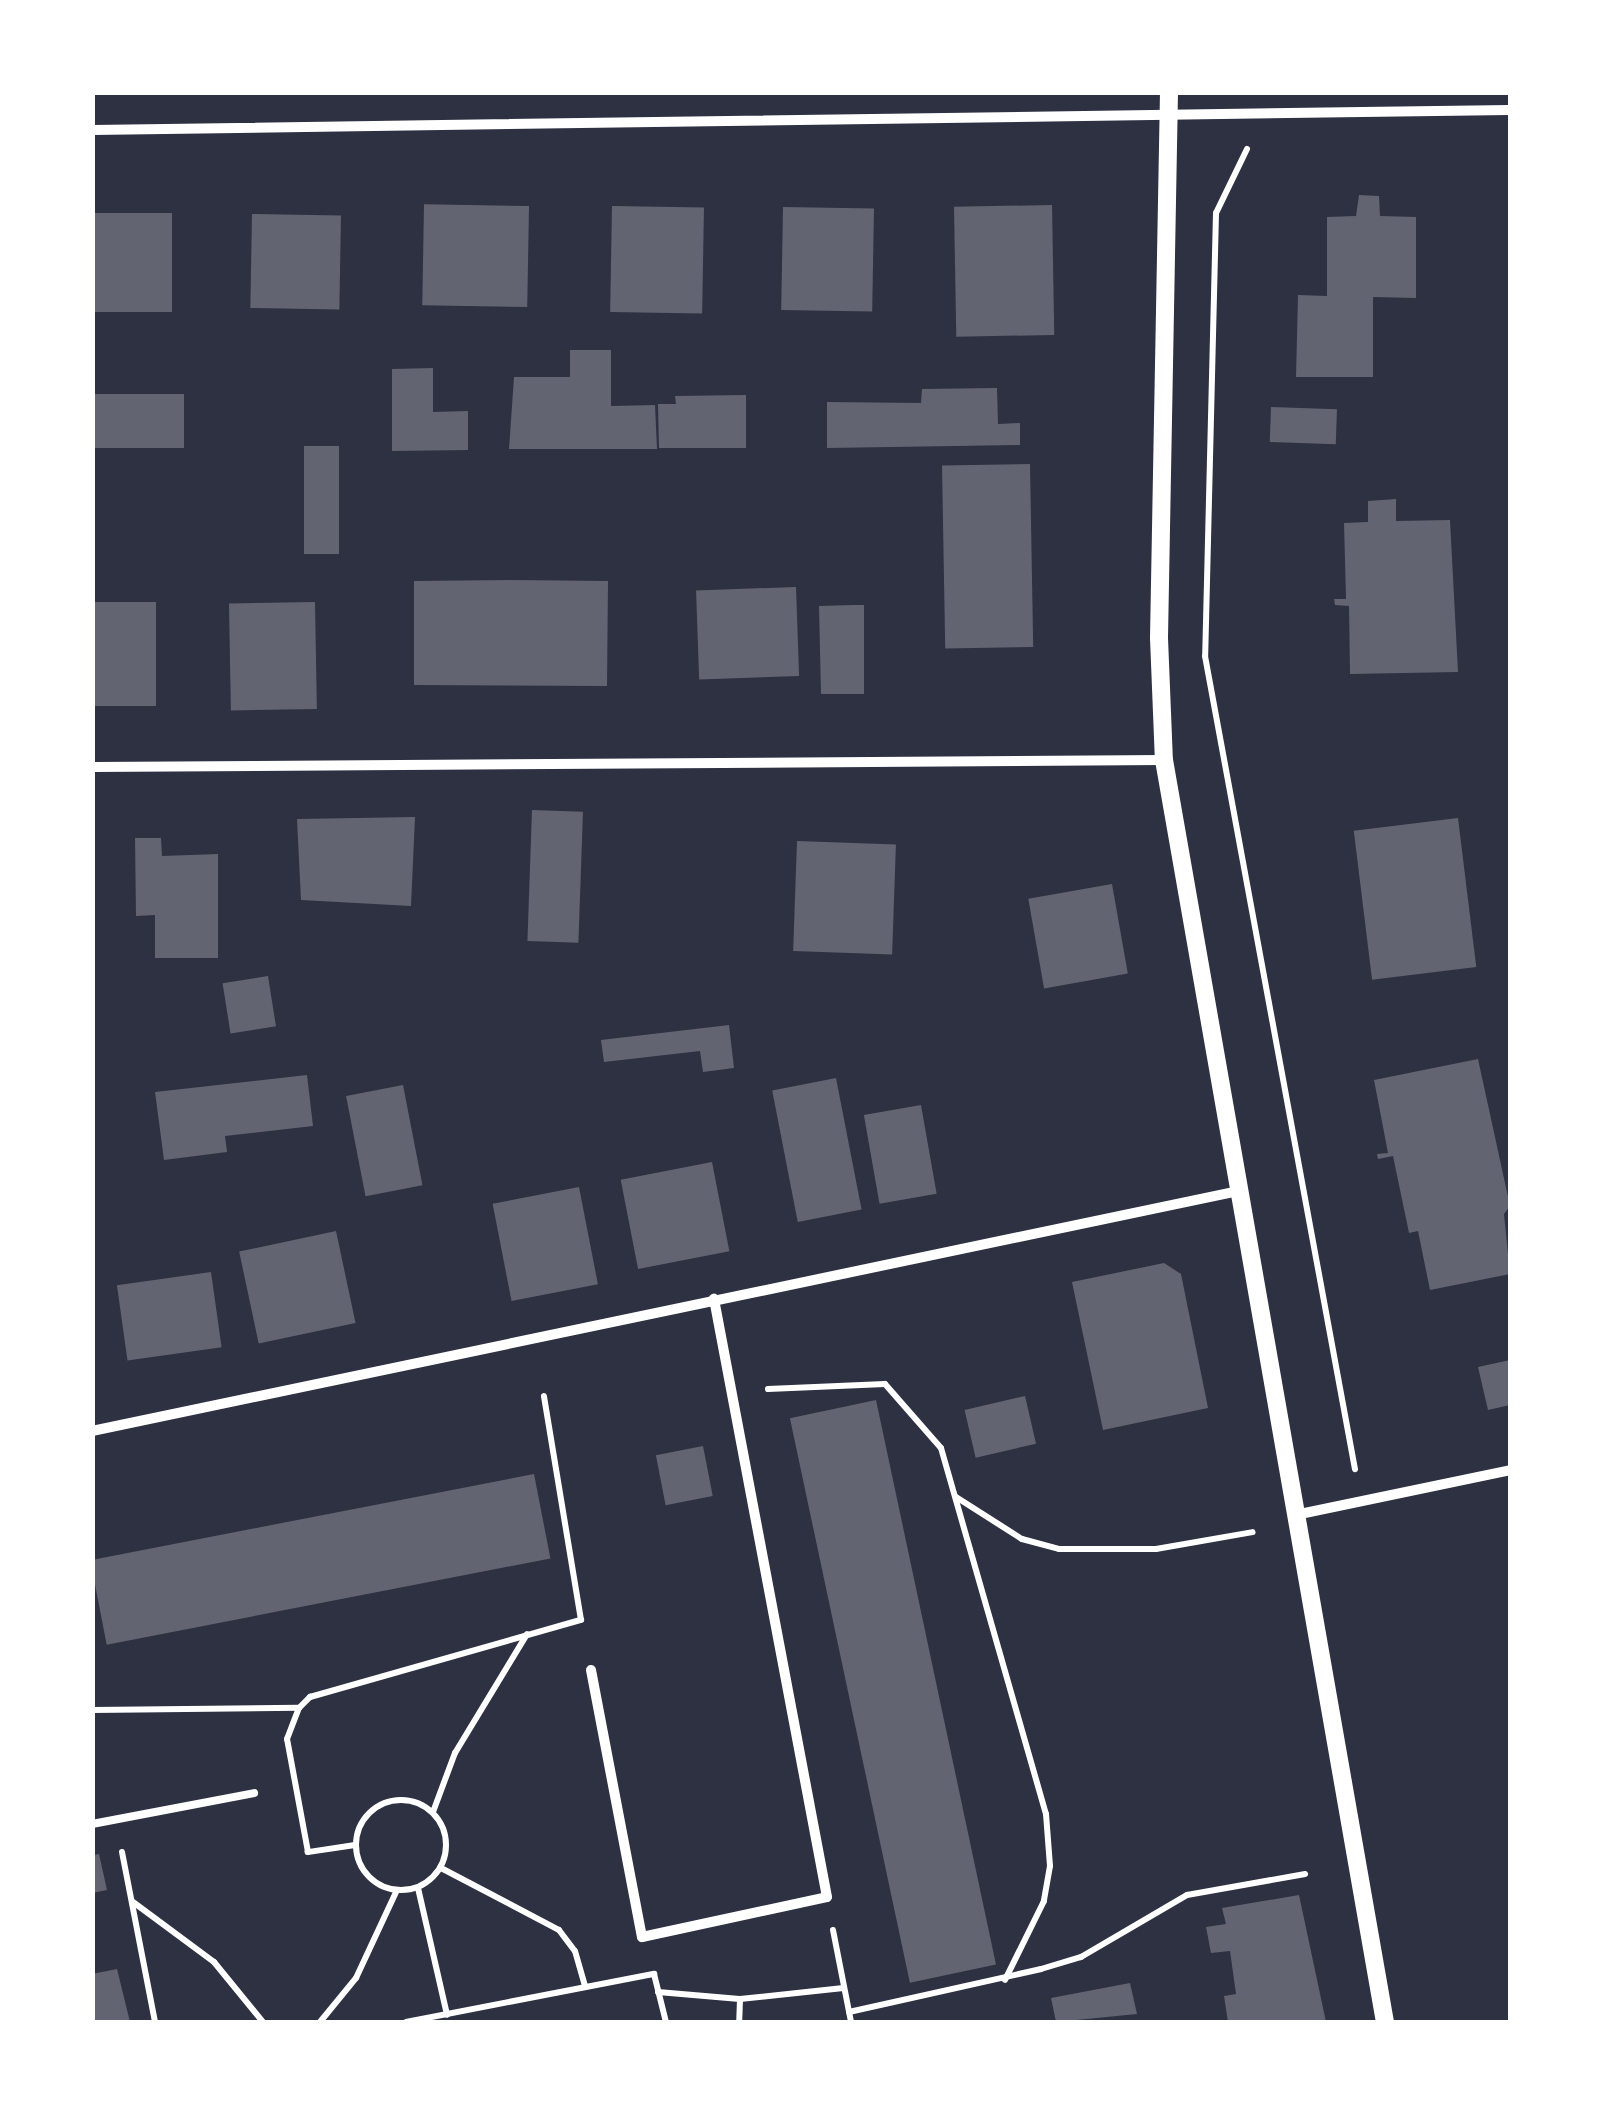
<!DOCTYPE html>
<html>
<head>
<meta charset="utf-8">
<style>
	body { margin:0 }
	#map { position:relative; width:1603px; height:2115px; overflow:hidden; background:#2d3142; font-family:Cabin,sans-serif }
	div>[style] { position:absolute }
	.building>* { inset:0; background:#626471; transform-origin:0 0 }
	.path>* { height:6px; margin:-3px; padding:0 3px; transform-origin:3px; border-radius:3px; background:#fff }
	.path>.ring { margin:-3px; padding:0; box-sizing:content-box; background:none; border:6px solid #fff; border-radius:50% }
	.service>* { height:8px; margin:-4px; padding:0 4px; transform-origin:4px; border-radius:4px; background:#fff }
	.minor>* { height:10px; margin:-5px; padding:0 5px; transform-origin:5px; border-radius:5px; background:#fff }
	.tertiary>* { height:18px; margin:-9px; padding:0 9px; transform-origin:9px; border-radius:9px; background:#fff }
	span { translate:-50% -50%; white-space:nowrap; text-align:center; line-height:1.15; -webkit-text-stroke:10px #fff; paint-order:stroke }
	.frame { position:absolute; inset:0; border:95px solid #fff; pointer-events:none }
</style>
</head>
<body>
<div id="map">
	<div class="building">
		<div style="clip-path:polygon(1359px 195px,1379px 196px,1380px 216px,1416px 217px,1416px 298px,1373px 297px,1373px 377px,1296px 377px,1298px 295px,1327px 296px,1327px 217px,1356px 216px)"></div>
		<div style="left:1052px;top:205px;width:130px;height:98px;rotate:89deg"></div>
		<div style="left:529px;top:206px;width:101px;height:105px;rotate:91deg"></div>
		<div style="left:612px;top:206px;width:92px;height:106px;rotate:1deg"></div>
		<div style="left:783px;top:207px;width:91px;height:103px;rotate:1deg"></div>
		<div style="left:92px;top:213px;width:80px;height:99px"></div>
		<div style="left:252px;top:214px;width:89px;height:94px;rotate:1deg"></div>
		<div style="clip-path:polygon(570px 350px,611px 350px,611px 406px,655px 405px,657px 449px,509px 449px,514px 377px,570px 377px)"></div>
		<div style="clip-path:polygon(433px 368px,433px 412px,468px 411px,468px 450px,392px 451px,392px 369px)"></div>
		<div style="clip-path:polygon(997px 388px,998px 424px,1020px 423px,1020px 445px,827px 448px,827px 402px,921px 403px,922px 389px)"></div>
		<div style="left:92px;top:394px;width:92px;height:54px"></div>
		<div style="clip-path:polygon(746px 395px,746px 448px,659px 448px,658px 404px,676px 404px,675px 396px)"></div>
		<div style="left:1271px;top:407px;width:66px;height:35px;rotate:2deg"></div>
		<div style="left:304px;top:446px;width:35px;height:108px"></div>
		<div style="left:1030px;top:464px;width:183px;height:88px;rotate:89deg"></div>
		<div style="clip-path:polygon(1396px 499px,1396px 521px,1450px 520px,1458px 672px,1350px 674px,1349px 606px,1335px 605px,1334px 599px,1346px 599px,1344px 523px,1368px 522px,1368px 501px)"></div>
		<div style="clip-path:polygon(511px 580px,608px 581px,607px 686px,414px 685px,414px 581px)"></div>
		<div style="left:796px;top:587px;width:89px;height:100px;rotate:88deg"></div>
		<div style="left:92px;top:602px;width:64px;height:104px"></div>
		<div style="left:315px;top:602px;width:107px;height:86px;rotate:89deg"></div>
		<div style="clip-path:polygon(853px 605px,864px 605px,864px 694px,821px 694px,819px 606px)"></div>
		<div style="left:532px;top:810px;width:51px;height:131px;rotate:2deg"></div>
		<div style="clip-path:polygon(415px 817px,411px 906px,301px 900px,297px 819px)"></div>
		<div style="left:1458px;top:818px;width:150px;height:105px;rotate:83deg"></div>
		<div style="clip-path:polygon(135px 838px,161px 838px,162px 856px,218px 854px,218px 958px,155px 958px,155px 915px,136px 916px)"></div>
		<div style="left:797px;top:841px;width:99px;height:110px;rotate:2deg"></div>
		<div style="left:1112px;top:884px;width:91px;height:85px;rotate:80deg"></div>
		<div style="left:268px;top:976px;width:51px;height:46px;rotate:81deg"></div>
		<div style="clip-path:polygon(729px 1025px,734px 1068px,703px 1072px,700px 1051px,604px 1062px,601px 1040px)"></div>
		<div style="clip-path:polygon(1478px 1059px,1510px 1206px,1504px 1214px,1510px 1274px,1430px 1290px,1418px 1231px,1409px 1233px,1393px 1156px,1378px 1159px,1377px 1154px,1388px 1153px,1374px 1080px)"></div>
		<div style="clip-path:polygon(307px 1075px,313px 1126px,225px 1136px,227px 1152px,164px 1160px,155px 1092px)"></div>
		<div style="left:836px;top:1078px;width:134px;height:65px;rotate:79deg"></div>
		<div style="left:403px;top:1085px;width:102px;height:58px;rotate:79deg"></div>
		<div style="left:921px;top:1105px;width:90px;height:58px;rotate:80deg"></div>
		<div style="left:712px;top:1162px;width:91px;height:93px;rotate:79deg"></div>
		<div style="left:579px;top:1187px;width:99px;height:88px;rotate:79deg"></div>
		<div style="left:336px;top:1231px;width:94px;height:99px;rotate:78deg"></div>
		<div style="clip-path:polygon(1164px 1263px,1181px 1274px,1208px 1408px,1103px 1430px,1072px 1282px)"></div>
		<div style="left:211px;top:1272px;width:76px;height:95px;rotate:82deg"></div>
		<div style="clip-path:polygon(1510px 1360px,1510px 1405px,1488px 1410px,1478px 1367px)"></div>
		<div style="left:1025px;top:1396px;width:49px;height:62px;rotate:77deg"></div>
		<div style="left:876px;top:1400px;width:577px;height:88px;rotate:78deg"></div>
		<div style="left:703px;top:1446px;width:51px;height:48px;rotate:79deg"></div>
		<div style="left:534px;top:1474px;width:86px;height:452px;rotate:79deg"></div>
		<div style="clip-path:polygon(99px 1854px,107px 1890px,92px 1893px,92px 1855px)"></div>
		<div style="clip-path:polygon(1299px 1895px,1326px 2022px,1228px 2022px,1224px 1996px,1236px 1994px,1230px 1951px,1211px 1953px,1206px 1927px,1226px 1924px,1222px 1908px)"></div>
		<div style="clip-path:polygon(117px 1969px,130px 2022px,92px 2022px,92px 1974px)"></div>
		<div style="clip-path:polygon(1130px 1983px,1137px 2014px,1056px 2022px,1051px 1998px)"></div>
	</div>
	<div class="path">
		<div style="left:1247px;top:149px;width:71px;rotate:115.8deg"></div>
		<div style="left:1216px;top:213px;width:443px;rotate:91.4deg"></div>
		<div style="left:1205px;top:656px;width:827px;rotate:79.55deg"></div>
		<div style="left:768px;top:1389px;width:117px;rotate:-2.4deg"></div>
		<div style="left:885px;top:1384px;width:85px;rotate:48.8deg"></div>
		<div style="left:941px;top:1448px;width:381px;rotate:74deg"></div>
		<div style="left:1046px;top:1814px;width:52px;rotate:85.6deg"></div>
		<div style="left:1050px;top:1866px;width:36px;rotate:100deg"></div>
		<div style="left:1044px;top:1901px;width:88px;rotate:116.3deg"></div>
		<div style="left:956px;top:1497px;width:78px;rotate:32.5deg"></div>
		<div style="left:1022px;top:1539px;width:38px;rotate:15deg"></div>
		<div style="left:1059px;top:1549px;width:97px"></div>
		<div style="left:1156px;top:1549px;width:98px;rotate:-9.9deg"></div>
		<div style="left:92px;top:1710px;width:207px;rotate:-0.6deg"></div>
		<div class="ring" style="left:356px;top:1800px;width:84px;height:84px"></div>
		<div style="left:433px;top:1812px;width:63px;rotate:-69.6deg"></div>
		<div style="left:455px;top:1753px;width:139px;rotate:-58.8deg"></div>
		<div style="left:355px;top:1845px;width:48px;rotate:171.5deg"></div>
		<div style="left:308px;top:1852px;width:115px;rotate:-100.5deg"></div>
		<div style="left:287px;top:1739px;width:33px;rotate:-69deg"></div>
		<div style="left:299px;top:1708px;width:16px;rotate:-45deg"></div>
		<div style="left:310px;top:1697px;width:282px;rotate:-15.9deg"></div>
		<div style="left:581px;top:1620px;width:227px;rotate:-99.4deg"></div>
		<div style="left:122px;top:1852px;width:173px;rotate:79deg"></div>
		<div style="left:441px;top:1868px;width:133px;rotate:27.7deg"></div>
		<div style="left:559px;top:1930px;width:26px;rotate:53deg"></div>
		<div style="left:575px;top:1951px;width:37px;rotate:74deg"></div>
		<div style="left:418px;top:1888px;width:130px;rotate:77.1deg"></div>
		<div style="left:133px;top:1902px;width:101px;rotate:36.5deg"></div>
		<div style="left:214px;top:1962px;width:77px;rotate:50.8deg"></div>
		<div style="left:833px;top:1930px;width:94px;rotate:78.9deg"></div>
		<div style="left:658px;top:1992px;width:82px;rotate:4.9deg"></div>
		<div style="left:740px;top:1999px;width:23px;rotate:92deg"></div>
		<div style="left:740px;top:1999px;width:104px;rotate:-6.1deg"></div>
		<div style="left:849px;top:2012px;width:197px;rotate:-12.6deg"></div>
		<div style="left:1041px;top:1969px;width:42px;rotate:-16.7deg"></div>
		<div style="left:1081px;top:1957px;width:123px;rotate:-30.3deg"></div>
		<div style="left:1187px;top:1895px;width:120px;rotate:-10.1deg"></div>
		<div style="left:320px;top:2022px;width:57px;rotate:-50.7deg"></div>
		<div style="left:356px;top:1978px;width:97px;rotate:-65deg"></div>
		<div style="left:406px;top:2022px;width:253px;rotate:-11deg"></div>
		<div style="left:654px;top:1974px;width:49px;rotate:76deg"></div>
	</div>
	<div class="service">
		<div style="left:92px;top:1824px;width:165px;rotate:-10.8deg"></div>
	</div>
	<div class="minor">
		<div style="left:92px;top:130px;width:1418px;rotate:-0.81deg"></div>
		<div style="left:92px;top:767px;width:1072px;rotate:-0.37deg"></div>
		<div style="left:92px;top:1431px;width:1172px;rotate:-11.82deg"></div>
		<div style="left:1300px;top:1514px;width:215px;rotate:-11.8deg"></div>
		<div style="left:591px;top:1670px;width:272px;rotate:79.2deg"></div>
		<div style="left:642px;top:1937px;width:189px;rotate:-12.2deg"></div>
		<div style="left:827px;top:1897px;width:609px;rotate:-100.7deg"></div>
	</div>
	<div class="tertiary">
		<div style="left:1169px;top:92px;width:546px;rotate:91.05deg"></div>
		<div style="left:1159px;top:638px;width:122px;rotate:87.7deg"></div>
		<div style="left:1164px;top:760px;width:1281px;rotate:80.07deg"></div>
	</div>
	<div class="frame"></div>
</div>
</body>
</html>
